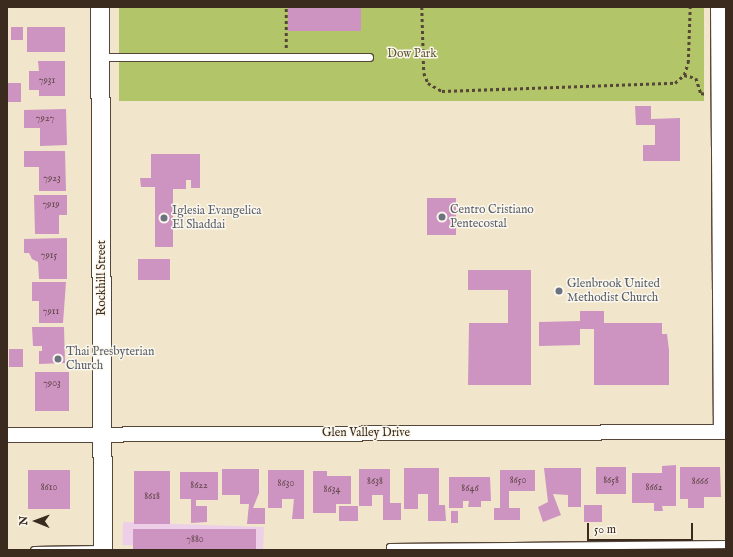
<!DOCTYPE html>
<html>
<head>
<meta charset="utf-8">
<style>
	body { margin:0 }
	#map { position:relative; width:733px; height:557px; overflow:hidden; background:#f1e6cb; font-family:"IM FELL English",serif }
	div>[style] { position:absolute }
	.built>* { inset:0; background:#edd0e8; transform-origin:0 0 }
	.green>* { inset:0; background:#b2c568; transform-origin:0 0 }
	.building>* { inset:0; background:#cd93c1; transform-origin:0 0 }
	.path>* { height:2.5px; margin-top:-1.25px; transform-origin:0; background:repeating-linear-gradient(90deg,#564638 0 3px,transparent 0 6px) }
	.roads { filter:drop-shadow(1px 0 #564638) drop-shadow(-1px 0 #564638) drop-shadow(0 1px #564638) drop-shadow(0 -1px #564638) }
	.service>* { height:7px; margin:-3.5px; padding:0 3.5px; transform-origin:3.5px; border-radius:3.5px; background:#fff }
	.minor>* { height:14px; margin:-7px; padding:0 7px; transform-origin:7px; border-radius:7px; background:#fff }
	.tertiary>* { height:18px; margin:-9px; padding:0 9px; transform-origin:9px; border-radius:9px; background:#fff }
	.dots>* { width:11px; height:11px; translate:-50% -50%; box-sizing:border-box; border:2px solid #fbf7ec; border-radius:50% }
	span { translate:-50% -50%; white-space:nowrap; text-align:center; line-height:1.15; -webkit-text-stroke:3px #fbf7ec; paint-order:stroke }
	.number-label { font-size:10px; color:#604447 }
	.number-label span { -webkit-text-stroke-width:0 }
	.park-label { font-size:12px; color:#5f5834 }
	.worship-label { font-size:12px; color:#5b616d }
	.left { translate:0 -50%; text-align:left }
	.street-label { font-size:12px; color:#3b2a1e }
	.frame { position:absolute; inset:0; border:8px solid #3b2a1e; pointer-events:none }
	.north { position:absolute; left:16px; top:501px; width:40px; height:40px; -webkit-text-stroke:3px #fbf7ec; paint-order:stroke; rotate:271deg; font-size:11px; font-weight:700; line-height:16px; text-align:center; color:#3b2a1e }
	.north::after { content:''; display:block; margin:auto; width:14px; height:18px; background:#3b2a1e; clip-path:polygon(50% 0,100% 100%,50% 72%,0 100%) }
	.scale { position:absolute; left:587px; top:523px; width:106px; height:18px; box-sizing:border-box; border:2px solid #3b2a1e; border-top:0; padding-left:5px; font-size:12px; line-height:14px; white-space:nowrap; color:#3b2a1e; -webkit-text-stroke:3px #fbf7ec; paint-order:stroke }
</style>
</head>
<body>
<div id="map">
	<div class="built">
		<div style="left:264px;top:527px;width:23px;height:141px;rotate:92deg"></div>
	</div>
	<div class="green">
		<div style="left:119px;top:7px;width:585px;height:94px"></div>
	</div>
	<div class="building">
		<div style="left:288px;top:7px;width:73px;height:24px"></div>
		<div style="left:11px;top:27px;width:12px;height:13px"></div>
		<div style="left:65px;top:27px;width:25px;height:38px;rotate:90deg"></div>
		<div style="clip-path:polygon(38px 61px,65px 61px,65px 96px,39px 96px,39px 90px,29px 90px,29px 71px,39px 71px)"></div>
		<div style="left:7px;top:83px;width:14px;height:19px"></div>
		<div style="clip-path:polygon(635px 106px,651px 106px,651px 119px,680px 118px,680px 161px,643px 161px,643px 145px,655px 145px,655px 125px,636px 125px)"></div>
		<div style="clip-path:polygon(66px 109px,67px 145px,40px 146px,40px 128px,24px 128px,24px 110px)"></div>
		<div style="clip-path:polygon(24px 151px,65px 151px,66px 191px,39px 191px,39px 167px,24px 167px)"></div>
		<div style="clip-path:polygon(151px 154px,200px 154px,200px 188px,191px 188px,191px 180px,186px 180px,186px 189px,173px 189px,173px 247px,155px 247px,155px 187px,141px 187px,140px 178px,151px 178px)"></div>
		<div style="clip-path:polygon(34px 195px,67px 195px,67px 215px,59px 215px,59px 234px,35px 234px)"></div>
		<div style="left:427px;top:198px;width:29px;height:37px"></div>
		<div style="clip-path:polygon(67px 238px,67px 279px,39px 279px,38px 262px,32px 259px,29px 253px,24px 253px,24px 239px)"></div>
		<div style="left:138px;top:259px;width:32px;height:21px"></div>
		<div style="clip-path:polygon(468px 270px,531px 270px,531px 385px,468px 385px,469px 323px,508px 323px,508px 290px,468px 290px)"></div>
		<div style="clip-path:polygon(32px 282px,66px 282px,63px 323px,39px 323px,39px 301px,32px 301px)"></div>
		<div style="clip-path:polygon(580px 311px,604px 311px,604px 323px,662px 323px,662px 334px,667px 334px,669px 350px,669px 385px,594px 385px,594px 329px,580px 329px,580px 345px,539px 346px,539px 322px,580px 321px)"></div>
		<div style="clip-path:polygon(32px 327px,64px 327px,65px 363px,39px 364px,39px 351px,42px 351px,42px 346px,33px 346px)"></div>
		<div style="left:23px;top:349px;width:18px;height:14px;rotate:90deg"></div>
		<div style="left:35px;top:372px;width:34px;height:39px"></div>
		<div style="clip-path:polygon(676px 465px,676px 506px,662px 506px,663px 511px,654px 511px,654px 503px,632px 503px,632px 473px,662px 473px,662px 466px)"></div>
		<div style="left:596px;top:467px;width:30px;height:27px"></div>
		<div style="clip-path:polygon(680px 467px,720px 467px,721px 497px,704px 497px,704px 508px,688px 508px,688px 499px,680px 499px)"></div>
		<div style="clip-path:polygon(404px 468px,439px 468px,439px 505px,445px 505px,446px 521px,428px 521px,428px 494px,418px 494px,418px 509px,404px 509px)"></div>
		<div style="clip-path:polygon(544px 468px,581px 468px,581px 507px,568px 507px,568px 495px,553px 494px,561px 515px,543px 522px,538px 507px,548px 502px)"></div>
		<div style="clip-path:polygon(222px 469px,259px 469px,259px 493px,253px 508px,265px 508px,265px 524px,247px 524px,249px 504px,240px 504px,240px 495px,222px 495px)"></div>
		<div style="clip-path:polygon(359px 469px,390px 469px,390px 503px,401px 503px,401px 520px,383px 520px,383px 495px,372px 495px,372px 506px,359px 506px)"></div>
		<div style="left:28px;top:470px;width:42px;height:39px"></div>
		<div style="clip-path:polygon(268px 470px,304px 470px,304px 519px,292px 519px,294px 499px,282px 499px,282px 508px,268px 508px)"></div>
		<div style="clip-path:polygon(500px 470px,535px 470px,535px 491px,509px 491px,509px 508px,520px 508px,520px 520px,494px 520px,494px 508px,500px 508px)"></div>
		<div style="left:134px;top:471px;width:36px;height:53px"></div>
		<div style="clip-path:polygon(313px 471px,327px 471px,327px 476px,351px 476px,351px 504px,336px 504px,336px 513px,313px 513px)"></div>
		<div style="clip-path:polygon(180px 472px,218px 472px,218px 500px,196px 500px,196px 506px,207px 506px,207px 522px,191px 523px,191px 499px,180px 499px)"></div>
		<div style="clip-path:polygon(449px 477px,490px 477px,491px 501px,481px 501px,481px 507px,468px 507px,469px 501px,463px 501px,463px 508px,449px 508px)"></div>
		<div style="left:602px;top:505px;width:17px;height:18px;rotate:90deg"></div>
		<div style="left:339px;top:506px;width:19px;height:15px"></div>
		<div style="left:451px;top:511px;width:7px;height:12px"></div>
		<div style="left:256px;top:529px;width:21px;height:123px;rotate:90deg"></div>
	</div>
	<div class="path">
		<div style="left:422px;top:7px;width:66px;rotate:88.3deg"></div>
		<div style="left:424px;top:73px;width:11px;rotate:68deg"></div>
		<div style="left:428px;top:83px;width:16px;rotate:30deg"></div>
		<div style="left:442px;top:91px;width:233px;rotate:-2deg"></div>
		<div style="left:675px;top:83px;width:12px;rotate:-42deg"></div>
		<div style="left:684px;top:75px;width:13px;rotate:-72deg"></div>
		<div style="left:688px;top:63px;width:56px;rotate:-88deg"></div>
		<div style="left:286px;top:48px;width:41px;rotate:-90deg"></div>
		<div style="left:684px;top:75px;width:12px;rotate:14deg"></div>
		<div style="left:696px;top:78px;width:16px;rotate:72deg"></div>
		<div style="left:701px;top:93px;width:5px;rotate:11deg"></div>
	</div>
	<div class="roads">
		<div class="service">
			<div style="left:101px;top:57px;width:268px"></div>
			<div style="left:34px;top:550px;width:68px;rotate:-0.8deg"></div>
			<div style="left:390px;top:550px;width:3px;rotate:-90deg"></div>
			<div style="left:390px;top:547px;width:336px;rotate:-0.5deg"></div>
		</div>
		<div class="minor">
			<div style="left:718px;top:7px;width:425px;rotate:89.6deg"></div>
			<div style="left:7px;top:435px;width:719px;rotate:-0.24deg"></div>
		</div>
		<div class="tertiary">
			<div style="left:100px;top:7px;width:543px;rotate:89.68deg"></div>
		</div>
	</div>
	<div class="dots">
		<div style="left:442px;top:217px;background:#6b7280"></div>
		<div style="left:164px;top:218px;background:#6b7280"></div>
		<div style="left:559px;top:291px;background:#6b7280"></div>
		<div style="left:58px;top:359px;background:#6b7280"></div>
	</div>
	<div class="number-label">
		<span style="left:47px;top:81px">7931</span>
		<span style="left:45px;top:119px">7927</span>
		<span style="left:52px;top:179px">7923</span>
		<span style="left:51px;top:205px">7919</span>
		<span style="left:49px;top:256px">7915</span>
		<span style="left:51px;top:312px">7911</span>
		<span style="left:52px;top:384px">7903</span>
		<span style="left:518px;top:481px">8650</span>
		<span style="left:611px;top:481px">8658</span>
		<span style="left:375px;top:482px">8638</span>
		<span style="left:700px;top:482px">8666</span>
		<span style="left:286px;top:484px">8630</span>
		<span style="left:199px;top:486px">8622</span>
		<span style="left:49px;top:488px">8610</span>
		<span style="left:654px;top:488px">8662</span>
		<span style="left:470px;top:489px">8646</span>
		<span style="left:332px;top:490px">8634</span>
		<span style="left:152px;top:497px">8618</span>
		<span style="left:195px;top:540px">7880</span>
	</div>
	<div class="park-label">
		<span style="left:412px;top:54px">Dow Park</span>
	</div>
	<div class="worship-label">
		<span class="left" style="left:450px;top:217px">Centro Cristiano<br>Pentecostal</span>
		<span class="left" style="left:172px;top:218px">Iglesia Evangelica<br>El Shaddai</span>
		<span class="left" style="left:567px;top:291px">Glenbrook United<br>Methodist Church</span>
		<span class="left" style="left:66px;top:359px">Thai Presbyterian<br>Church</span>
	</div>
	<div class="street-label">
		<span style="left:102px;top:278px;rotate:-90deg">Rockhill Street</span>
		<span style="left:366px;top:433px">Glen Valley Drive</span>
	</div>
	<div class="frame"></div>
	<div class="north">N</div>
	<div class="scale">50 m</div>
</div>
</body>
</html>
